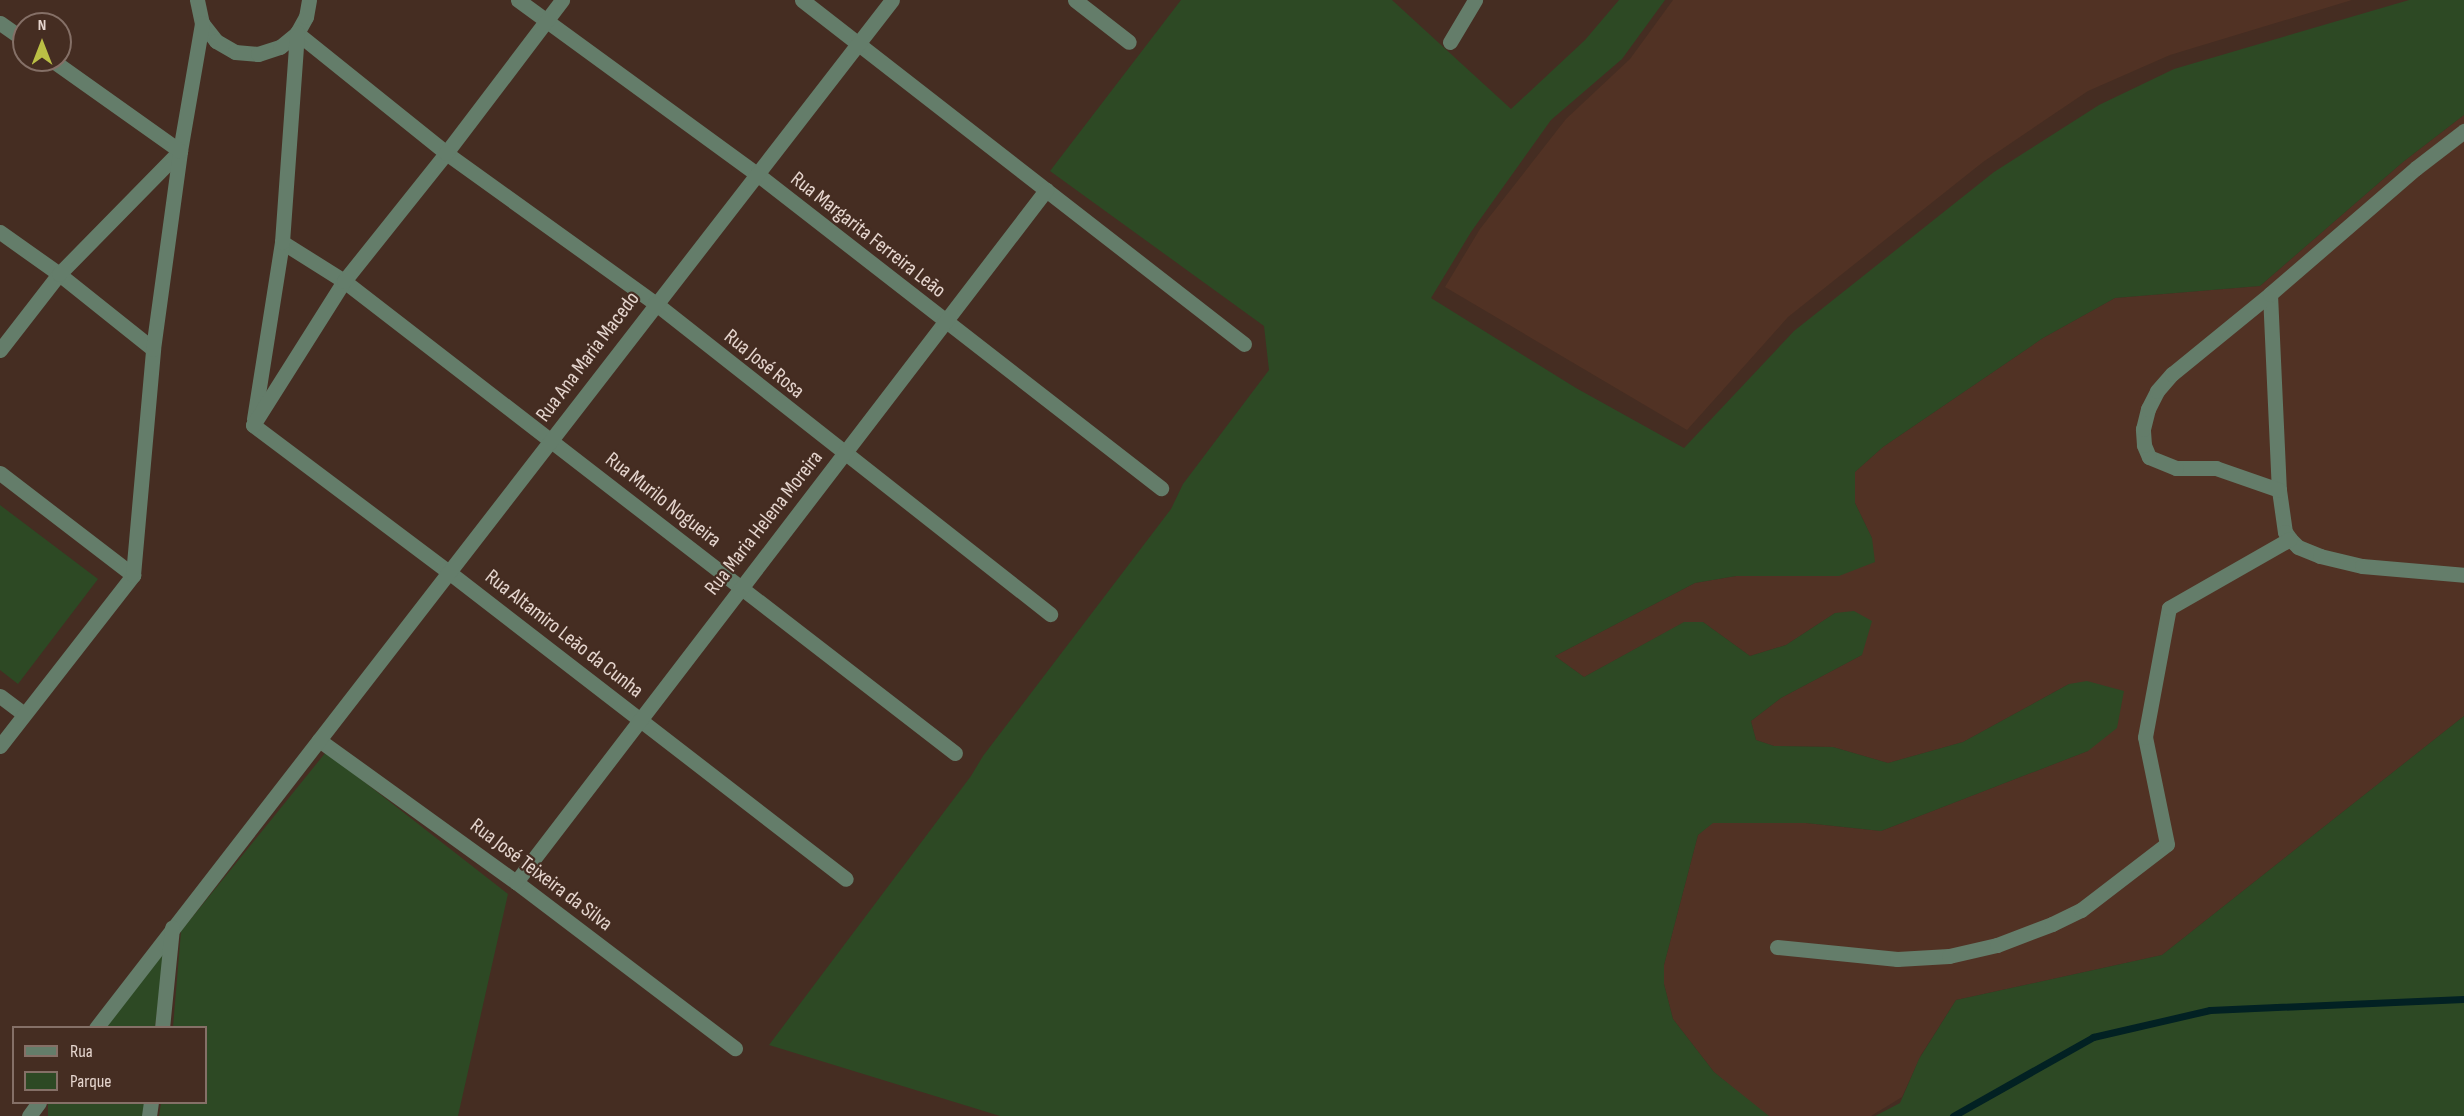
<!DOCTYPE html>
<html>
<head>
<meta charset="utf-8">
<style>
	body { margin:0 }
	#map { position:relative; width:2464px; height:1116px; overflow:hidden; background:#452d22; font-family:"Sofia Sans Condensed",sans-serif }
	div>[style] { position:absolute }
	.built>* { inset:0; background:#513224 }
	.green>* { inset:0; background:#2d4924; transform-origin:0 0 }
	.stream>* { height:7px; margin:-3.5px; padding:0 3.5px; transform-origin:3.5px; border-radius:3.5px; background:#022123 }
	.minor>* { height:15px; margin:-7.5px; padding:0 7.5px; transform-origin:7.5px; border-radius:7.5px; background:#647d6a }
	span { translate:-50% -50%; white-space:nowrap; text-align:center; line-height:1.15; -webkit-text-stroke:4.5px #452d22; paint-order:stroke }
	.street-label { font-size:21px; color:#e5d5ce }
	.legend { position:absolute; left:12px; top:1026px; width:195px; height:78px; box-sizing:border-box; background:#452d22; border:2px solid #857067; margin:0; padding:8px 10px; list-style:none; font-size:18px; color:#e5d5ce }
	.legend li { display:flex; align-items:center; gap:12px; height:30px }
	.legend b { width:30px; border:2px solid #857067 }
	.north { position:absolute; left:12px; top:12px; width:60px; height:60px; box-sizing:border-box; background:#452d22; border:2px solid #857067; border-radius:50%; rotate:0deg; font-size:16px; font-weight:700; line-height:24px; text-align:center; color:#e5d5ce }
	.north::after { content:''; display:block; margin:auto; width:21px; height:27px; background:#bbc045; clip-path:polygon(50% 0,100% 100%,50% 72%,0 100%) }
</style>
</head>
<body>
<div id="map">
	<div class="built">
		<div style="clip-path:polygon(1673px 0,2352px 0,2170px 55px,2088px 91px,1983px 162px,1788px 317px,1687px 430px,1445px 287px,1480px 229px,1566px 119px,1630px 59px)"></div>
		<div style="clip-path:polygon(2464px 115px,2464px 716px,2162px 955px,1956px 1000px,1921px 1055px,1902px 1097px,1871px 1116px,1769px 1116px,1760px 1111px,1714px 1072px,1673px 1019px,1664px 984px,1664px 965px,1698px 835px,1712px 823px,1806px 823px,1881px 831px,2088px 751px,2069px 684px,1963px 742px,1888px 763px,1833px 747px,1774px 746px,1756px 740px,1751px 721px,1781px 698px,1862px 655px,1835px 613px,1786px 645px,1750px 656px,1703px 622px,1685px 622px,1584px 677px,1555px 656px,1695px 583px,1736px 576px,1786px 575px,1872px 538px,1855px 503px,1855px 472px,1883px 447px,2043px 338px,2115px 298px,2260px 286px,2403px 162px)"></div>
	</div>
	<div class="green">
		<div style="clip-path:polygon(1181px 0,1392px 0,1511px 109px,1585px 40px,1619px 0,1665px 0,1622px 59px,1551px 120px,1471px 232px,1431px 298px,1576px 388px,1684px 448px,1794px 331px,1994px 172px,2099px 105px,2174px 69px,2409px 0,2464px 0,2464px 115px,2403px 162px,2260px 286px,2115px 298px,2043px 338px,1883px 447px,1855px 472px,1855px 503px,1872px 538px,1875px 562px,1839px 576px,1736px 576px,1695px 583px,1555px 656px,1584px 677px,1684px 622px,1703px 622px,1750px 656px,1786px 645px,1835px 613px,1854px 611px,1872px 621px,1862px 655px,1781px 698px,1751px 721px,1756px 740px,1774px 746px,1833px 747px,1888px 763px,1963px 742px,2069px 684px,2087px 681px,2124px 691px,2117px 728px,2088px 751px,1881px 831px,1806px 823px,1713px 823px,1698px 835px,1664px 965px,1664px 984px,1673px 1019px,1714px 1072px,1769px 1116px,1000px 1116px,769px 1045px,971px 776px,983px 756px,1171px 509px,1183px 484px,1269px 370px,1264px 326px,1050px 171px)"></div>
		<div style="clip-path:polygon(0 505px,98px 579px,18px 684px,0 670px)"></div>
		<div style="clip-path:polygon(2464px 716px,2464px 1116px,1875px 1116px,1900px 1103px,1919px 1059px,1956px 1000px,2162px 955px)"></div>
		<div style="clip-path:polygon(326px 752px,508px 894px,458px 1116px,159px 1116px,161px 1103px,206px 1102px,206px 1028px,173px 1027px,181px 931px)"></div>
		<div style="clip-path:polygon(165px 945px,155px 1027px,104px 1027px)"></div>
		<div style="left:48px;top:1103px;width:96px;height:16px"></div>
	</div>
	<div class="stream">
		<div style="left:1953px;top:1116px;width:161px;rotate:-29.4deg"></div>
		<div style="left:2093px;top:1037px;width:120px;rotate:-13deg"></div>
		<div style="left:2210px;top:1010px;width:254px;rotate:-2.5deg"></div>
	</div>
	<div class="minor">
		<div style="left:197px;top:0;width:24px;rotate:78deg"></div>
		<div style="left:202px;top:23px;width:23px;rotate:52deg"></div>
		<div style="left:216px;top:41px;width:22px;rotate:30deg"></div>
		<div style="left:235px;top:52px;width:23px;rotate:5deg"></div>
		<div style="left:258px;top:54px;width:23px;rotate:-18deg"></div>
		<div style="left:280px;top:47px;width:22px;rotate:-39deg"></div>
		<div style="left:297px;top:33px;width:18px;rotate:-61deg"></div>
		<div style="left:306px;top:17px;width:17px;rotate:-80deg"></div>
		<div style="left:518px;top:0;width:296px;rotate:36.1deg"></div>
		<div style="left:757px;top:174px;width:512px;rotate:37.86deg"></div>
		<div style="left:802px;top:0;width:560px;rotate:37.89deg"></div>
		<div style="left:1075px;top:0;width:68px;rotate:37.9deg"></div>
		<div style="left:0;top:23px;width:29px;rotate:35deg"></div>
		<div style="left:297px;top:33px;width:191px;rotate:38.8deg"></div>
		<div style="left:446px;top:153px;width:257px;rotate:35.7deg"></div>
		<div style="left:655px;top:303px;width:503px;rotate:38.21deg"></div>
		<div style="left:1450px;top:42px;width:49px;rotate:-59.2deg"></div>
		<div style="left:0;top:232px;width:72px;rotate:35.4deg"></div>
		<div style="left:59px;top:274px;width:120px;rotate:38.6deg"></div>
		<div style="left:282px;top:242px;width:73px;rotate:32.2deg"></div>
		<div style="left:344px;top:281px;width:772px;rotate:37.69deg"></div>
		<div style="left:2270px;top:294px;width:196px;rotate:87.4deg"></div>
		<div style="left:2279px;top:490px;width:42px;rotate:81.9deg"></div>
		<div style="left:2285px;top:532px;width:9px;rotate:54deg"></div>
		<div style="left:2290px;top:539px;width:11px;rotate:45deg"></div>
		<div style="left:2298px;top:547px;width:24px;rotate:22deg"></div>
		<div style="left:2320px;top:556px;width:43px;rotate:13.4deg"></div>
		<div style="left:2362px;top:566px;width:102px;rotate:5deg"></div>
		<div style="left:0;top:350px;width:96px;rotate:-52.2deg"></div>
		<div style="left:59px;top:274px;width:173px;rotate:-45.5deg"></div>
		<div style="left:180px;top:151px;width:130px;rotate:-80.2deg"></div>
		<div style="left:254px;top:419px;width:179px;rotate:-81deg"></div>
		<div style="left:282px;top:242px;width:210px;rotate:-85.9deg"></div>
		<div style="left:253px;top:425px;width:246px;rotate:36.9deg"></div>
		<div style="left:450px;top:573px;width:500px;rotate:37.69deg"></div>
		<div style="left:253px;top:425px;width:170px;rotate:-57.7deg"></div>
		<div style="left:344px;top:281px;width:164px;rotate:-51.4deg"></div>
		<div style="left:446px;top:153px;width:192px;rotate:-52.8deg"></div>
		<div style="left:0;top:473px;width:168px;rotate:37.5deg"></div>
		<div style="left:2279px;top:490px;width:67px;rotate:-160.8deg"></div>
		<div style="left:2216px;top:468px;width:40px;rotate:180deg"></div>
		<div style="left:2176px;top:468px;width:29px;rotate:-158deg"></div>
		<div style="left:2149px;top:457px;width:13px;rotate:-113deg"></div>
		<div style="left:2144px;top:445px;width:16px;rotate:-94deg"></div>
		<div style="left:2143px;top:429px;width:21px;rotate:-76deg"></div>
		<div style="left:2148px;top:409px;width:20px;rotate:-63deg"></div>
		<div style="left:2157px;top:391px;width:23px;rotate:-49deg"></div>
		<div style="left:2172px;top:374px;width:127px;rotate:-39.2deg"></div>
		<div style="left:2270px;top:294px;width:193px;rotate:-40.8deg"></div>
		<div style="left:2416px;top:168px;width:61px;rotate:-37.6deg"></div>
		<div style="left:0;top:696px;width:30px;rotate:37deg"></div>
		<div style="left:319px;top:740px;width:243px;rotate:35.8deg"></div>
		<div style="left:516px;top:882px;width:275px;rotate:37.2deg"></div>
		<div style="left:0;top:746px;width:217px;rotate:-52.1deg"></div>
		<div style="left:133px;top:575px;width:227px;rotate:-84.9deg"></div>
		<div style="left:153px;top:349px;width:200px;rotate:-82.2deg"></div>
		<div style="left:180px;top:151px;width:157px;rotate:-144.6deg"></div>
		<div style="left:516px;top:882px;width:872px;rotate:-52.55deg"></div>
		<div style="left:1777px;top:947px;width:121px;rotate:5.7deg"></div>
		<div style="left:1897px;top:959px;width:52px;rotate:-3.3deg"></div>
		<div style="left:1949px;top:956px;width:49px;rotate:-12.9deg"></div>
		<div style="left:1997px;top:945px;width:59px;rotate:-20.9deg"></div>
		<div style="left:2052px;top:924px;width:32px;rotate:-26deg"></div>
		<div style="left:2081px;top:910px;width:108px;rotate:-37.5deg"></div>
		<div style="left:2167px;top:844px;width:109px;rotate:-101.6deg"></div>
		<div style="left:2145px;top:737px;width:131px;rotate:-79.5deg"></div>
		<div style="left:2169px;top:608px;width:139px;rotate:-29.7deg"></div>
		<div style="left:96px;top:1028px;width:1300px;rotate:-52.25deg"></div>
		<div style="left:162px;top:1028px;width:101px;rotate:-84.3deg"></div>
		<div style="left:29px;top:1116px;width:17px;rotate:-54deg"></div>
		<div style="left:149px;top:1116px;width:14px;rotate:-82deg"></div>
	</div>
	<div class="street-label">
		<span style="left:868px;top:235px;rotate:38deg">Rua Margarita Ferreira Leão</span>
		<span style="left:588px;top:357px;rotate:-53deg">Rua Ana Maria Macedo</span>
		<span style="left:764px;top:364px;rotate:39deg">Rua José Rosa</span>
		<span style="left:663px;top:500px;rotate:38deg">Rua Murilo Nogueira</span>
		<span style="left:764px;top:523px;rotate:-52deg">Rua Maria Helena Moreira</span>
		<span style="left:564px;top:634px;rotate:38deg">Rua Altamiro Leão da Cunha</span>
		<span style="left:541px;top:875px;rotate:37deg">Rua José Teixeira da Silva</span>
	</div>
	<ul class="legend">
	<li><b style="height:8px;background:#647d6a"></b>Rua</li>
	<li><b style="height:16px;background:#2d4924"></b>Parque</li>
	</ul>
	<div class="north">N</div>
</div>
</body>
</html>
